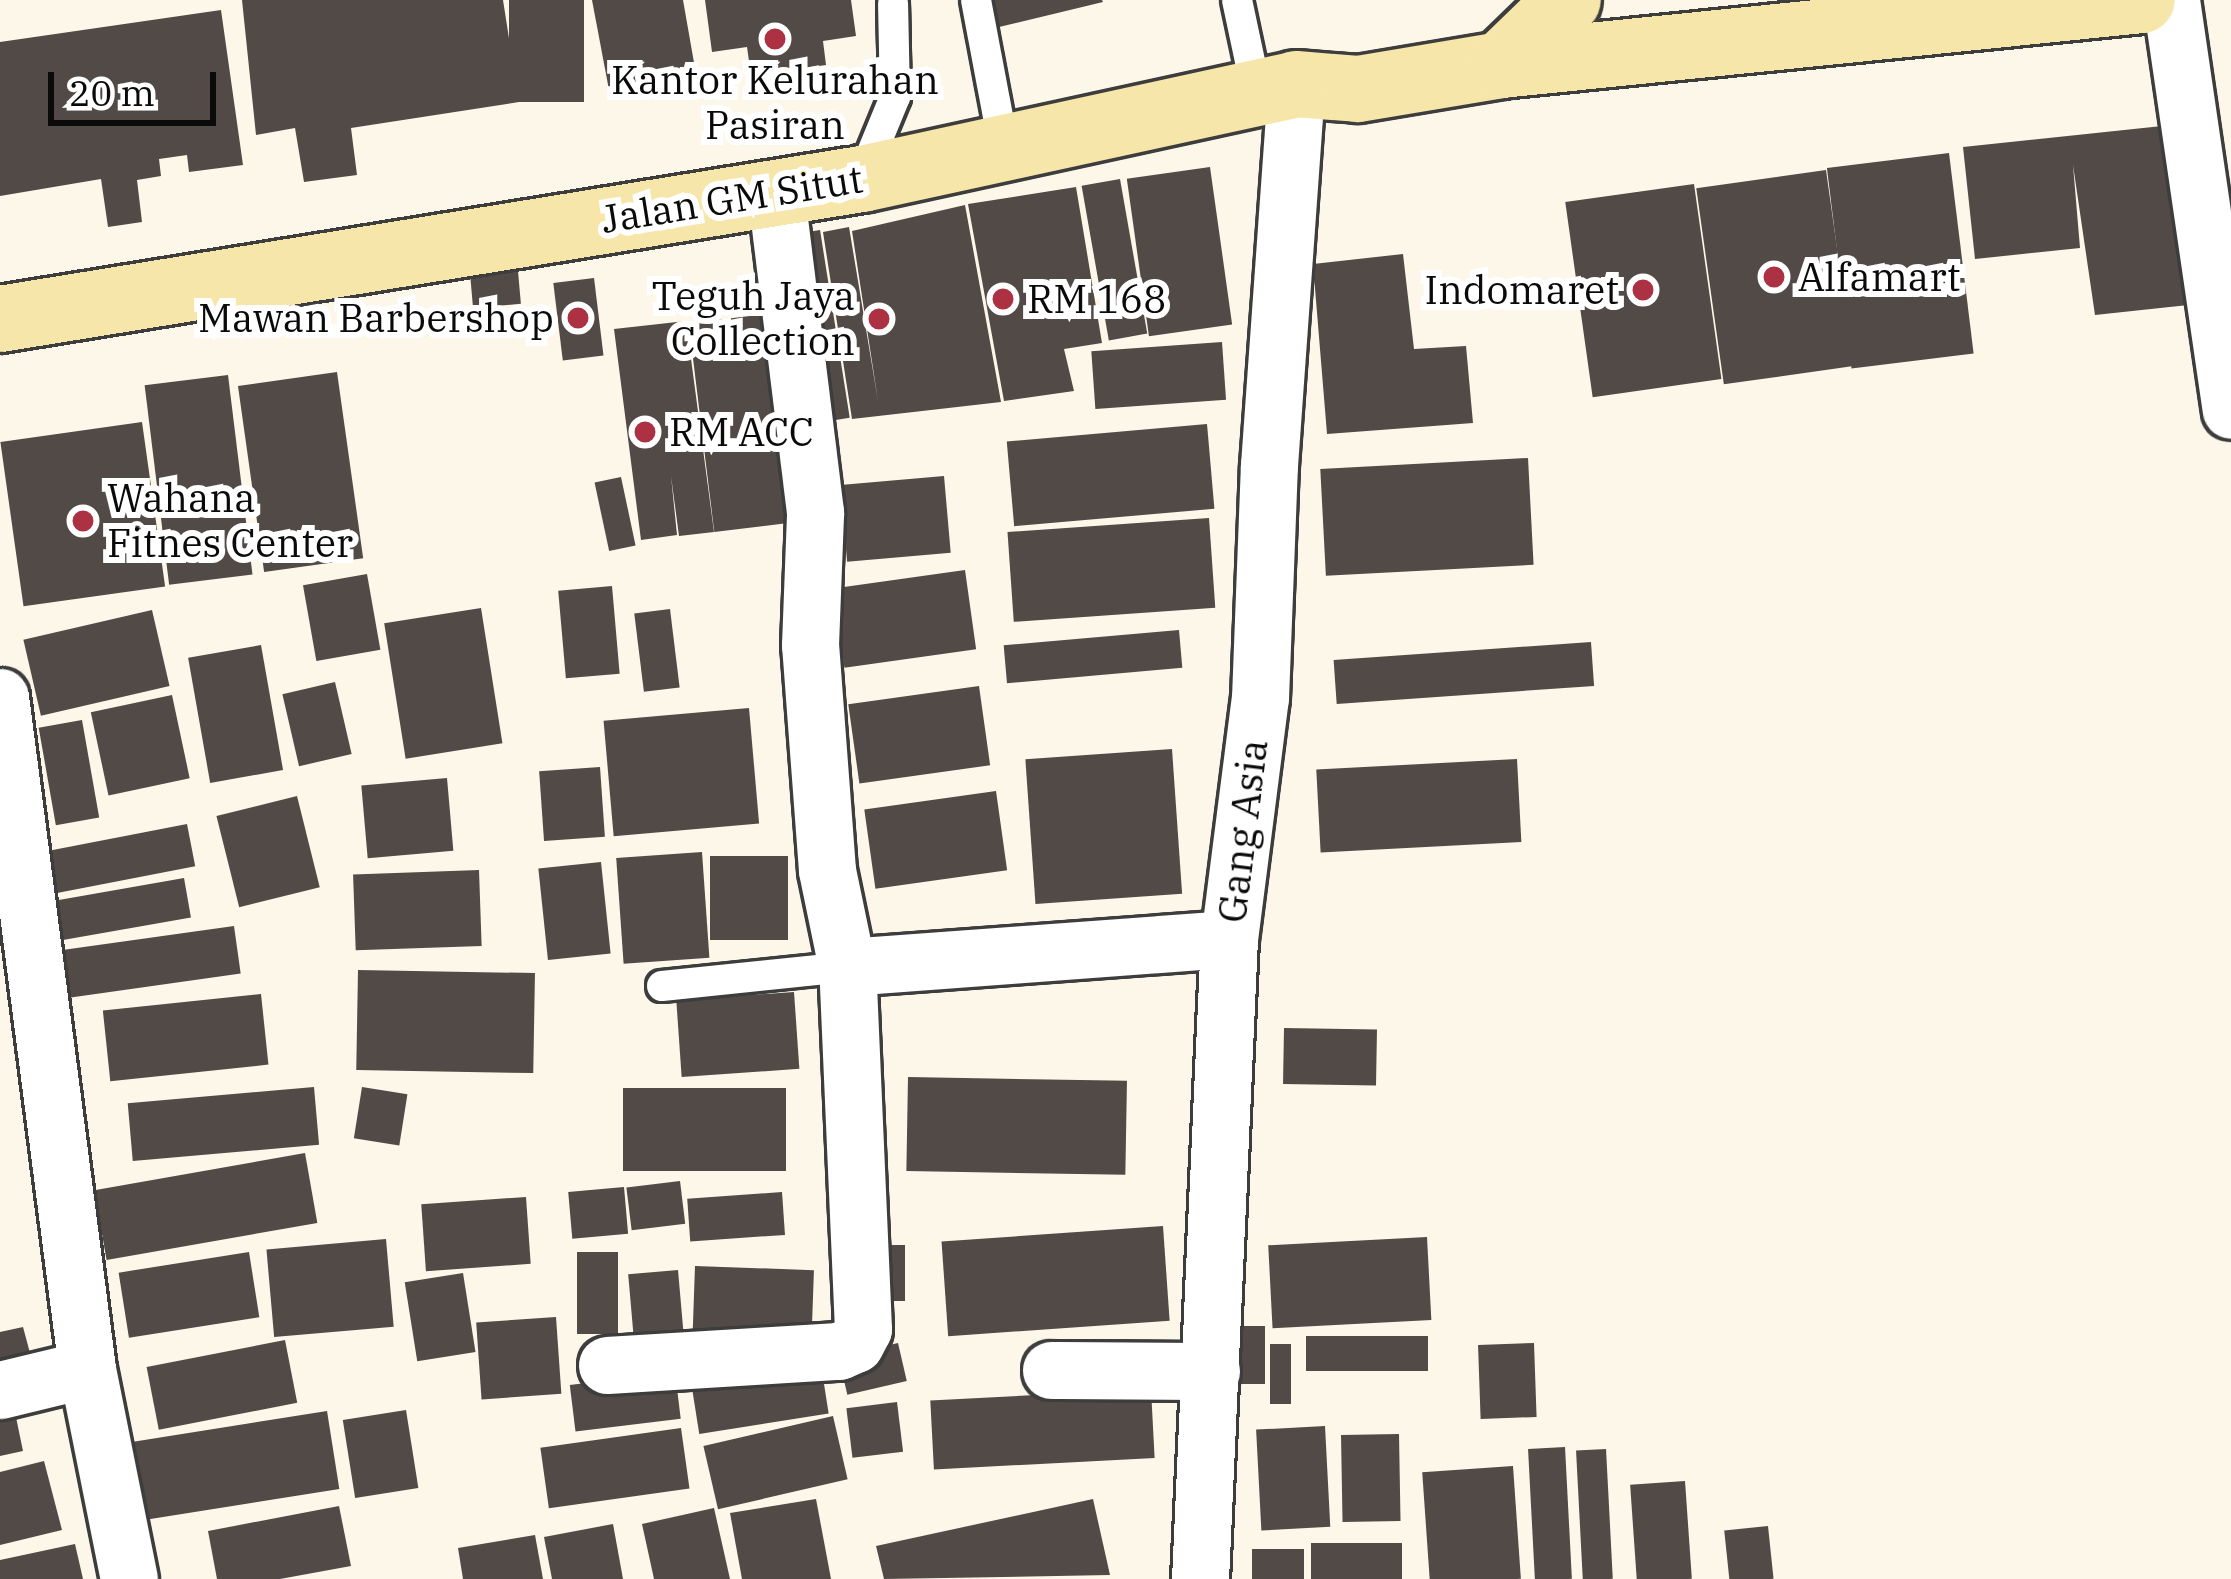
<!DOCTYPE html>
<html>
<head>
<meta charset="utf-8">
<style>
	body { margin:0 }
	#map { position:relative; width:2231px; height:1579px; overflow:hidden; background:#fdf7e9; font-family:"IBM Plex Serif",serif }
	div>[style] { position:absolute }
	.building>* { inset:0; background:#514a47; transform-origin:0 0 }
	.roads { filter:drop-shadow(3px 0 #3d3d3d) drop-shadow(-3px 0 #3d3d3d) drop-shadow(0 3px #3d3d3d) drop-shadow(0 -3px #3d3d3d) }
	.lane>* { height:30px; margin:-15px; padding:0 15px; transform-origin:15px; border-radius:15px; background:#fff }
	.street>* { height:57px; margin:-28.5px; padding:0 28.5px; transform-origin:28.5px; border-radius:28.5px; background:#fff }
	.secondary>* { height:66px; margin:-33px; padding:0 33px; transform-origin:33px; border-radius:33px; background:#f7e6aa }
	.dots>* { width:33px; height:33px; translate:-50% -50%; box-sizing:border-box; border:6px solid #fff; border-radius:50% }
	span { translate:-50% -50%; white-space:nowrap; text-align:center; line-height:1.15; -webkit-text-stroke:12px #fff; paint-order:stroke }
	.poi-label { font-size:39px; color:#0a0a0a }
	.left { translate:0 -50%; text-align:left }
	.right { translate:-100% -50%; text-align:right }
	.street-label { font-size:39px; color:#0a0a0a }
	.scale { position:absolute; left:48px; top:72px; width:168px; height:54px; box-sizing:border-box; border:6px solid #0a0a0a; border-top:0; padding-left:15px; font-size:36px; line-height:42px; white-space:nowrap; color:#0a0a0a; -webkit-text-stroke:9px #fff; paint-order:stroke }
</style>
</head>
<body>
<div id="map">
	<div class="building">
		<div style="clip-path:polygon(242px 0,503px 0,519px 102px,351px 128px,357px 175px,304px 182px,295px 128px,256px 135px)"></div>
		<div style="left:509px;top:0;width:75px;height:102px"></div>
		<div style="clip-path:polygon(592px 0,683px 0,696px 74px,609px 90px)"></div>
		<div style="clip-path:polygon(705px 0,851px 0,856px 36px,823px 41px,826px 65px,751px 75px,747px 47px,712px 52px)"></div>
		<div style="clip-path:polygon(994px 0,1102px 0,1103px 2px,999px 27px)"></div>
		<div style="clip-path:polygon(221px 10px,243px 165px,189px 172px,187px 155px,159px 159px,161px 176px,137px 180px,142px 222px,108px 227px,101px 179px,0 196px,0 42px)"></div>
		<div style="clip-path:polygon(2181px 124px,2207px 303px,2095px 315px,2073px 165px,2080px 248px,1975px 259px,1963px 147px)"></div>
		<div style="left:1949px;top:153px;width:202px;height:123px;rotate:83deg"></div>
		<div style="left:1210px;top:167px;width:159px;height:84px;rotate:82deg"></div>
		<div style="left:1826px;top:170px;width:198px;height:131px;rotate:82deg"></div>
		<div style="left:1120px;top:179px;width:157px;height:39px;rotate:80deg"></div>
		<div style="left:1694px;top:184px;width:197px;height:130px;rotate:82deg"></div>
		<div style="clip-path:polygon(1076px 187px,1102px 343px,1064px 349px,1074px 391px,1004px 401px,968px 204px)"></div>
		<div style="clip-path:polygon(965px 205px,1001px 402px,852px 419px,823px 232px,849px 227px,878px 401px,852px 231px)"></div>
		<div style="left:820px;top:230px;width:190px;height:27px;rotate:81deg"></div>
		<div style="clip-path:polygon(1403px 254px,1414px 349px,1466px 346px,1473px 423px,1327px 434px,1313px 264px)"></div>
		<div style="left:518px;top:271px;width:33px;height:48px;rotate:85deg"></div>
		<div style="left:594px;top:278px;width:78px;height:41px;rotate:83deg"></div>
		<div style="left:783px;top:312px;width:210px;height:95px;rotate:83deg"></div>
		<div style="clip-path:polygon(686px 321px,714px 532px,679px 536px,671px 476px,677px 535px,641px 540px,614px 329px)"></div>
		<div style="left:1222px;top:342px;width:58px;height:131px;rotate:86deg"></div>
		<div style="left:337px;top:372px;width:188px;height:100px;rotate:82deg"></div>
		<div style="left:228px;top:375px;width:201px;height:84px;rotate:83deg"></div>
		<div style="left:142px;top:422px;width:166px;height:143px;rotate:82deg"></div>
		<div style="left:1207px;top:424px;width:85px;height:201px;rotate:85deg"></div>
		<div style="left:1528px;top:458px;width:107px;height:208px;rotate:87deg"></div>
		<div style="left:944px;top:476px;width:77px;height:104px;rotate:85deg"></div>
		<div style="left:621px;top:477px;width:70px;height:27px;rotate:78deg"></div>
		<div style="left:1209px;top:518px;width:90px;height:202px;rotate:86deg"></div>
		<div style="left:965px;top:570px;width:80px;height:133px;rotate:82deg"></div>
		<div style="left:367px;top:574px;width:77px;height:65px;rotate:80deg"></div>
		<div style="left:612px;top:586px;width:88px;height:54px;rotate:85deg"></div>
		<div style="left:481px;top:608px;width:137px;height:98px;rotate:81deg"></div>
		<div style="left:670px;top:609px;width:79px;height:36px;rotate:83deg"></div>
		<div style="left:152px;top:610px;width:78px;height:132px;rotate:77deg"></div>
		<div style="left:1179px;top:630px;width:38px;height:176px;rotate:85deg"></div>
		<div style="left:1591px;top:642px;width:44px;height:258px;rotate:86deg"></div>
		<div style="left:261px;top:645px;width:127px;height:74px;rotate:80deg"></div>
		<div style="left:335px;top:682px;width:74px;height:54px;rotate:77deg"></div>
		<div style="left:979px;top:686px;width:80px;height:132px;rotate:82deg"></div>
		<div style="left:172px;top:695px;width:85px;height:83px;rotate:78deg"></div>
		<div style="left:749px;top:708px;width:116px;height:146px;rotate:85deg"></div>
		<div style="left:82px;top:720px;width:99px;height:44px;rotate:80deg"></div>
		<div style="left:1172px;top:749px;width:145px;height:147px;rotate:86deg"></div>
		<div style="left:1517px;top:759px;width:83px;height:201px;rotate:87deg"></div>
		<div style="left:600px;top:767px;width:70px;height:61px;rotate:86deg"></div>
		<div style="left:447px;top:778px;width:73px;height:86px;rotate:85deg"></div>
		<div style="left:996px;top:791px;width:80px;height:133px;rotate:82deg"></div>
		<div style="left:297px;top:796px;width:94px;height:83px;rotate:76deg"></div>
		<div style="left:187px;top:824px;width:43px;height:142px;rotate:79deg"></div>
		<div style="left:702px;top:852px;width:106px;height:86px;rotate:86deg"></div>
		<div style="left:710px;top:856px;width:78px;height:84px"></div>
		<div style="left:601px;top:862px;width:92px;height:63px;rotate:84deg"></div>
		<div style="left:479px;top:870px;width:76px;height:126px;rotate:88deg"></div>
		<div style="left:184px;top:878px;width:40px;height:130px;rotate:80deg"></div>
		<div style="left:234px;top:926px;width:48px;height:184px;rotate:82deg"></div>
		<div style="left:358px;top:970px;width:177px;height:100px;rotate:1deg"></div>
		<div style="left:794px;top:992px;width:77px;height:118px;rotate:86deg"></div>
		<div style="left:261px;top:994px;width:71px;height:159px;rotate:84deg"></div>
		<div style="left:1284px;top:1028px;width:93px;height:56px;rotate:1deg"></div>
		<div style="left:908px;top:1077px;width:219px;height:94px;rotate:1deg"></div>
		<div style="left:314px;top:1087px;width:58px;height:187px;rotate:85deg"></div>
		<div style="left:362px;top:1087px;width:46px;height:52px;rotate:9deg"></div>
		<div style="left:623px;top:1088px;width:163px;height:83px"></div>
		<div style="left:305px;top:1153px;width:71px;height:214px;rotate:80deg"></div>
		<div style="left:680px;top:1181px;width:43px;height:54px;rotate:83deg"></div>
		<div style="left:624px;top:1187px;width:47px;height:56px;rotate:85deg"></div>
		<div style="left:782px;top:1192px;width:43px;height:95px;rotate:86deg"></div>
		<div style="left:526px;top:1197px;width:67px;height:105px;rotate:86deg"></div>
		<div style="left:1163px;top:1226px;width:95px;height:222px;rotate:86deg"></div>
		<div style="left:1427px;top:1237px;width:83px;height:159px;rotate:87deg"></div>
		<div style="left:386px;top:1239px;width:88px;height:120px;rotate:85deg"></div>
		<div style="left:874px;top:1245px;width:31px;height:56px"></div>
		<div style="left:249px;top:1252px;width:66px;height:132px;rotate:81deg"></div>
		<div style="left:577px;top:1252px;width:41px;height:82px"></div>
		<div style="left:695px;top:1266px;width:119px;height:67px;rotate:2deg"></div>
		<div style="left:678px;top:1270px;width:61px;height:50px;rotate:85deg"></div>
		<div style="left:463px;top:1273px;width:80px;height:59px;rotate:81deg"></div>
		<div style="left:556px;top:1317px;width:77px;height:80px;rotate:86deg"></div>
		<div style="left:1221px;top:1326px;width:44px;height:58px"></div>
		<div style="clip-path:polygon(23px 1327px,30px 1353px,0 1360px,0 1332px)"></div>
		<div style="left:1428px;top:1336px;width:35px;height:122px;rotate:90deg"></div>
		<div style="left:285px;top:1340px;width:64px;height:141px;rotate:79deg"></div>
		<div style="left:898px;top:1343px;width:39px;height:61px;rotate:77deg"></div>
		<div style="left:1534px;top:1343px;width:74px;height:56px;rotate:88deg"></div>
		<div style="left:1270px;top:1344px;width:21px;height:60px"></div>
		<div style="left:821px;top:1365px;width:49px;height:131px;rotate:81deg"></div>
		<div style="left:675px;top:1372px;width:47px;height:106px;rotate:83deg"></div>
		<div style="left:1151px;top:1389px;width:69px;height:221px;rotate:87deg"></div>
		<div style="clip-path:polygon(11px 1393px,23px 1451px,0 1456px,0 1395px)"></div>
		<div style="left:897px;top:1402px;width:50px;height:51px;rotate:83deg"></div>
		<div style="left:406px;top:1410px;width:79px;height:64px;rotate:81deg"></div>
		<div style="left:327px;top:1411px;width:79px;height:212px;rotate:81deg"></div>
		<div style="left:833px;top:1416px;width:65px;height:133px;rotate:77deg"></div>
		<div style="left:1325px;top:1426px;width:101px;height:69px;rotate:87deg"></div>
		<div style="left:681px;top:1428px;width:61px;height:142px;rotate:82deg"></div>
		<div style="left:1399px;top:1434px;width:87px;height:58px;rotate:89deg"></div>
		<div style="left:1565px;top:1447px;width:132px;height:37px;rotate:87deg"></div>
		<div style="left:1606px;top:1449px;width:130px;height:30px;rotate:87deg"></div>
		<div style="clip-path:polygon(44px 1461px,62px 1530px,0 1545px,0 1472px)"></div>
		<div style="left:1513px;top:1466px;width:113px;height:91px;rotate:86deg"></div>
		<div style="left:1685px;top:1481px;width:98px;height:55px;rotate:86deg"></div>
		<div style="clip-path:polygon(816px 1499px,831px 1579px,742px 1579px,730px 1513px)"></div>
		<div style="clip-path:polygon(1093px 1499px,1110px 1575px,884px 1579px,876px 1546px)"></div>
		<div style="clip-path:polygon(339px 1506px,351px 1566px,280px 1579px,217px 1579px,208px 1531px)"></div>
		<div style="clip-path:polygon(714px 1508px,730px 1579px,654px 1579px,642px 1524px)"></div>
		<div style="clip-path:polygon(613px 1524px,623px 1579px,552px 1579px,544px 1537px)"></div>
		<div style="left:1768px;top:1526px;width:53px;height:44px;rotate:84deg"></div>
		<div style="clip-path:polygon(535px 1535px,543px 1579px,463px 1579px,458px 1548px)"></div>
		<div style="left:1311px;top:1543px;width:91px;height:36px"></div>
		<div style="clip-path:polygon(75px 1544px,83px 1579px,0 1579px,0 1560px)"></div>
		<div style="left:1252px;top:1549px;width:52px;height:30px"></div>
	</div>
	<div class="roads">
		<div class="lane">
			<div style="left:976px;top:0;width:151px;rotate:79.3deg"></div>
			<div style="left:1237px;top:0;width:96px;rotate:78deg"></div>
			<div style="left:862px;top:177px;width:87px;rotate:-67.6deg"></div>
			<div style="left:895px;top:97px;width:93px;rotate:-91.2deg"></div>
			<div style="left:662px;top:986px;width:186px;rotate:-5.9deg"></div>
		</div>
		<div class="street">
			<div style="left:2171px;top:0;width:414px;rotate:81.7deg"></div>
			<div style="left:0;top:697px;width:678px;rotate:82.62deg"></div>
			<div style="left:87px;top:1369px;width:214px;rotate:78.7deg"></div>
			<div style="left:847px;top:967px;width:383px;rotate:-4.2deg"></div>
			<div style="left:607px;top:1365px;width:232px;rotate:-3.5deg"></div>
			<div style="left:839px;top:1351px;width:17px;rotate:-24deg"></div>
			<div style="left:855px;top:1344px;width:17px;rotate:-62deg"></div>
			<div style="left:863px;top:1329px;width:362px;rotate:-92.5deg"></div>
			<div style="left:847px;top:967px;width:99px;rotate:-101.7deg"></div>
			<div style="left:827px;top:870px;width:226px;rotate:-94.3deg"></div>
			<div style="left:810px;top:645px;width:133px;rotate:-87.8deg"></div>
			<div style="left:815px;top:512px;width:321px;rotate:-97deg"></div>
			<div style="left:1051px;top:1370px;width:160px;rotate:0.4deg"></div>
			<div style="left:0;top:1390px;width:89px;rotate:-13.6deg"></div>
			<div style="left:1200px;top:1579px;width:641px;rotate:-87.41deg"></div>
			<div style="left:1229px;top:939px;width:243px;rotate:-82.7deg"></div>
			<div style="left:1260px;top:698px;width:233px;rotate:-87.8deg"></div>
			<div style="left:1269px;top:465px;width:382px;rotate:-85.9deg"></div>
		</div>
		<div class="secondary">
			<div style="left:1501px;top:65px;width:93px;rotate:-44.1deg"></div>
			<div style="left:0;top:319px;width:873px;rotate:-9.23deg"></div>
			<div style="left:862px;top:179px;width:444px;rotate:-12.3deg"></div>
			<div style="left:1296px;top:84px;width:62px;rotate:4.6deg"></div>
			<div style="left:1358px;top:89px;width:145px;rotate:-9.5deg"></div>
			<div style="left:1501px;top:65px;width:644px;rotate:-5.79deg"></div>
		</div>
	</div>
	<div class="dots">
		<div style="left:775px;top:39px;background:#ab3143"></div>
		<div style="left:1774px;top:277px;background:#ab3143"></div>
		<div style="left:1643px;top:290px;background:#ab3143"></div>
		<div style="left:1003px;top:299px;background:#ab3143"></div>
		<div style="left:578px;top:318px;background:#ab3143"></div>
		<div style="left:879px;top:319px;background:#ab3143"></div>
		<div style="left:645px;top:432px;background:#ab3143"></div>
		<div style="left:83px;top:521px;background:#ab3143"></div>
	</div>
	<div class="poi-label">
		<span style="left:775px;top:103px">Kantor Kelurahan<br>Pasiran</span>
		<span class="left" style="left:1798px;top:277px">Alfamart</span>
		<span class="right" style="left:1619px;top:290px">Indomaret</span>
		<span class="right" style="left:855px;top:319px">Teguh Jaya<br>Collection</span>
		<span class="left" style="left:1027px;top:299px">RM 168</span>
		<span class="right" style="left:554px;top:318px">Mawan Barbershop</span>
		<span class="left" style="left:669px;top:432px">RM ACC</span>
		<span class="left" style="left:107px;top:521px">Wahana<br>Fitnes Center</span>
	</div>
	<div class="street-label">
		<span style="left:732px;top:199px;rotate:-9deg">Jalan GM Situt</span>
		<span style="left:1243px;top:831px;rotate:-83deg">Gang Asia</span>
	</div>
	<div class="scale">20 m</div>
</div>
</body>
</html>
